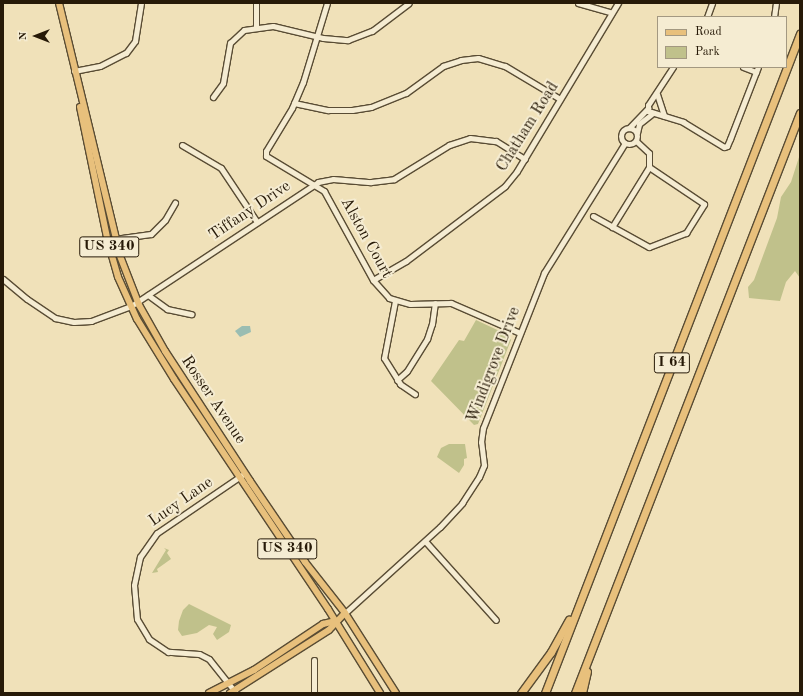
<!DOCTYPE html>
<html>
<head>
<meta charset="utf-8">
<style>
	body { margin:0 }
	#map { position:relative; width:803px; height:696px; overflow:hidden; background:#f0e1b9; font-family:"Old Standard TT",serif }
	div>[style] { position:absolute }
	.green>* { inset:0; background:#c0c18b }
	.water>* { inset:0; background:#9abdb2 }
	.roads { filter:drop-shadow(1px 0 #594c34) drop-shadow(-1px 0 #594c34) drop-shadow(0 1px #594c34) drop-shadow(0 -1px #594c34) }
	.minor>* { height:5px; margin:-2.5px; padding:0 2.5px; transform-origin:2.5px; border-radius:2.5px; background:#f5ecd2 }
	.minor>.ring { margin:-2.5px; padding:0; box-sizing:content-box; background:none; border:5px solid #f5ecd2; border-radius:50% }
	.major>* { height:6px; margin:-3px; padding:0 3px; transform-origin:3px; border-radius:3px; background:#e8c07c }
	.highway>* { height:7px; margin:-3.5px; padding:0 3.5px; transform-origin:3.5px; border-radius:3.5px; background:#e8c07c }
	span { translate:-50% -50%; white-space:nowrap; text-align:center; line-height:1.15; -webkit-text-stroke:4px #f5ecd2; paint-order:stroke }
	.shield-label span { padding:1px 3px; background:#f5ecd2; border:1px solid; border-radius:3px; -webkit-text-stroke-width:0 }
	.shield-label { font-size:15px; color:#271a08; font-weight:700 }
	.street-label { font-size:16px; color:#271a08 }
	.frame { position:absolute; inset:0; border:4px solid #271a08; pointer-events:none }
	.legend { position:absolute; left:657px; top:16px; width:130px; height:52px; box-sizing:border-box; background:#f5ecd2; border:1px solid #a39881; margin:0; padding:5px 7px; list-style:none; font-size:12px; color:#271a08 }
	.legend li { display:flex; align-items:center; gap:8px; height:20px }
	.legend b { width:20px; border:1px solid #a39881 }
	.north { position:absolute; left:16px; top:16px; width:40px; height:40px; -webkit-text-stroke:3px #f5ecd2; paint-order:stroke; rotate:270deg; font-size:11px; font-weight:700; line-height:16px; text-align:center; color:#271a08 }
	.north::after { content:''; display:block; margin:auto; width:14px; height:18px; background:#271a08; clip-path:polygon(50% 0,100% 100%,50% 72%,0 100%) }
</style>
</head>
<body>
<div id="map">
	<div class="green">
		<div style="clip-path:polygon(800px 154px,800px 278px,795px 271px,786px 282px,780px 301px,749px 298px,748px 287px,754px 280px,777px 218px,781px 197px,791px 182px)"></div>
		<div style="clip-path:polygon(476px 320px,506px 334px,511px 340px,478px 424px,474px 425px,431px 381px,459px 340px,464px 341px)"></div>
		<div style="clip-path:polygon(449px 444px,465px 444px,467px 458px,464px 459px,464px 465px,459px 473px,437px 457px,441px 448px)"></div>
		<div style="clip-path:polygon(164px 548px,169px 550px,167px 553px,171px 559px,157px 569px,158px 572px,152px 573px,166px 550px)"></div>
		<div style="clip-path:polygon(189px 604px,231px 625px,229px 632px,217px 640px,213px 634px,217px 627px,209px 625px,197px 633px,182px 636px,178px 630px,179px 621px,183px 610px)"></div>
	</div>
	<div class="water">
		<div style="clip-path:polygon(242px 326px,250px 326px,251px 332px,240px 337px,235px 331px)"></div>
	</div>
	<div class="roads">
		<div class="minor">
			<div style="left:327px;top:3px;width:83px;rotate:106.9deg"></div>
			<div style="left:303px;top:82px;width:28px;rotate:113deg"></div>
			<div style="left:292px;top:108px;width:50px;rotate:121.2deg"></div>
			<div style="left:266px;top:151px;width:5px;rotate:90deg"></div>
			<div style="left:266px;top:156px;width:68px;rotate:31.1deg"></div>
			<div style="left:324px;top:191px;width:102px;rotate:61.2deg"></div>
			<div style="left:373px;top:280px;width:24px;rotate:48deg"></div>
			<div style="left:389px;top:298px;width:22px;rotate:16deg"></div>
			<div style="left:410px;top:304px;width:41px;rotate:-1.4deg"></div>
			<div style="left:451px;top:303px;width:75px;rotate:23.5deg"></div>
			<div style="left:578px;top:3px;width:35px;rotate:16deg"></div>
			<div style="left:707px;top:17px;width:15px;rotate:-70deg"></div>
			<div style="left:774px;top:17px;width:14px;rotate:-82deg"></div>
			<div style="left:256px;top:27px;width:24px;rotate:-90deg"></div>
			<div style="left:673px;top:67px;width:45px;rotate:123.3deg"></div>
			<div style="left:648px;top:105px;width:6px;rotate:90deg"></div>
			<div style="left:648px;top:111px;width:37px;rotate:17deg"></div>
			<div style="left:683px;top:122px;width:48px;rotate:31.4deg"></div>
			<div style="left:724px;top:147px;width:3px;rotate:-18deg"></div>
			<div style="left:727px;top:146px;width:8px;rotate:-67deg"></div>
			<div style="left:730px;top:139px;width:72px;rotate:-68.8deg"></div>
			<div style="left:743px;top:67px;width:14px;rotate:21deg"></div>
			<div style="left:756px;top:72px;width:5px;rotate:-68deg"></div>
			<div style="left:74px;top:71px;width:26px;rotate:-11deg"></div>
			<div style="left:100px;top:66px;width:29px;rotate:-27deg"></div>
			<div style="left:126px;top:53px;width:15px;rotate:-53deg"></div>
			<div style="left:135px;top:41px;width:38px;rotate:-81deg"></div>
			<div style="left:657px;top:94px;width:23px;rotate:72deg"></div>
			<div style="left:213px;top:97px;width:17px;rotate:-54deg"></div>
			<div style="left:223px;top:83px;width:41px;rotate:-80.1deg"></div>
			<div style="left:230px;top:43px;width:19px;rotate:-43deg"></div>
			<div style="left:244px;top:30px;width:29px;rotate:-8deg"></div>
			<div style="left:273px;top:26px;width:51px;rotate:13.5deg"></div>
			<div style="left:323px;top:38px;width:25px;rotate:5deg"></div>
			<div style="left:348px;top:40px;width:26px;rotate:-21deg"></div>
			<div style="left:372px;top:31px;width:46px;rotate:-37.1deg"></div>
			<div style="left:294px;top:103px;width:35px;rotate:12deg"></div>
			<div style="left:328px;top:110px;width:24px"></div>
			<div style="left:352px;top:110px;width:19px;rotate:-9deg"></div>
			<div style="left:371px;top:107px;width:38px;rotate:-22deg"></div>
			<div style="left:406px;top:93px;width:46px;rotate:-36.1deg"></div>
			<div style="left:443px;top:66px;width:19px;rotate:-18deg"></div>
			<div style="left:461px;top:60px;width:17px;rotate:-7deg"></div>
			<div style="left:478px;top:58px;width:28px;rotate:17deg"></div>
			<div style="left:505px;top:66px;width:64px;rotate:31deg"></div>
			<div class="ring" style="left:621px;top:128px;width:11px;height:11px"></div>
			<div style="left:629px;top:128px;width:28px;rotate:-46deg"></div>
			<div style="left:637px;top:133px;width:9px;rotate:-77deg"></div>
			<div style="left:639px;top:124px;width:16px;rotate:-38deg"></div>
			<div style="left:182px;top:145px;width:45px;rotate:30.5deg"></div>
			<div style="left:221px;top:168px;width:65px;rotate:56.3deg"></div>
			<div style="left:593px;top:216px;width:64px;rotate:29deg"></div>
			<div style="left:649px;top:247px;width:40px;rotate:-21deg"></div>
			<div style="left:686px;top:233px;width:34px;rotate:-58deg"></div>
			<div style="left:704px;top:204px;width:66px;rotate:-146.1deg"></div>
			<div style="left:612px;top:227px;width:70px;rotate:-58.3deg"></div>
			<div style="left:649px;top:167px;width:14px;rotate:-90deg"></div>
			<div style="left:649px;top:153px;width:18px;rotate:-137deg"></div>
			<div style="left:107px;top:240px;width:44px;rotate:-7.8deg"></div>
			<div style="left:151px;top:234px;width:20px;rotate:-45deg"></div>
			<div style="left:165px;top:220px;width:20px;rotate:-60deg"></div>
			<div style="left:3px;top:279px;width:31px;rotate:40deg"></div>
			<div style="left:27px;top:299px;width:34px;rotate:34deg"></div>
			<div style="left:55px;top:318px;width:19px;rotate:12deg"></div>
			<div style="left:74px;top:322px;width:17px;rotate:-3deg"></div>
			<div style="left:91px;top:321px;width:43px;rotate:-20.6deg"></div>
			<div style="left:131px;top:306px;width:224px;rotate:-33.5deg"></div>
			<div style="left:318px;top:182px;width:15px;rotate:-11deg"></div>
			<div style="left:333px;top:179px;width:38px;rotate:5deg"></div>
			<div style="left:371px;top:182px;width:23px;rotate:-7deg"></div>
			<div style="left:394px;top:179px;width:65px;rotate:-31.7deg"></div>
			<div style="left:449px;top:145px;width:22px;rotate:-18deg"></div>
			<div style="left:470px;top:138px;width:26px;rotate:7deg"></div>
			<div style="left:496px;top:141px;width:34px;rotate:32deg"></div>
			<div style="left:373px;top:280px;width:38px;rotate:-30deg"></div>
			<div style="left:406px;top:261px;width:124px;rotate:-37.1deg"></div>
			<div style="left:505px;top:186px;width:19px;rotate:-51deg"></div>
			<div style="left:517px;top:171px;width:196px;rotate:-59deg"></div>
			<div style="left:148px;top:295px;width:24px;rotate:36deg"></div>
			<div style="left:167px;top:309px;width:25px;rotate:12deg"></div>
			<div style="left:395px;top:301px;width:58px;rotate:100.9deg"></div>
			<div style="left:384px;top:358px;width:31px;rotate:58deg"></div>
			<div style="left:400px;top:384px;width:18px;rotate:34deg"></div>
			<div style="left:397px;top:380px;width:13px;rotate:-42deg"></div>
			<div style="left:407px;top:371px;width:38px;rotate:-58deg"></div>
			<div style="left:427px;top:339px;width:16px;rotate:-72deg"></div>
			<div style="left:432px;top:324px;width:21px;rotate:-82deg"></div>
			<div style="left:425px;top:541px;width:106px;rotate:48.1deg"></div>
			<div style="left:345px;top:613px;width:128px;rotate:-42.2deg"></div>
			<div style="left:440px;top:527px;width:33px;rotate:-47deg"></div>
			<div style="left:462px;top:503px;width:31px;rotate:-57deg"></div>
			<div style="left:479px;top:477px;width:13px;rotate:-67deg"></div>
			<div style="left:484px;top:465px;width:23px;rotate:-97deg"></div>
			<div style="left:481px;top:442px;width:14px;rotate:-82deg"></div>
			<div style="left:483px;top:428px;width:167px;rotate:-68.5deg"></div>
			<div style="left:544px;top:273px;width:153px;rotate:-58.1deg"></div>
			<div style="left:236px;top:693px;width:43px;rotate:-128.5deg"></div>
			<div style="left:209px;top:659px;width:11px;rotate:-153deg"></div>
			<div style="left:199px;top:654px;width:31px;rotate:-176deg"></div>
			<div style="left:168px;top:652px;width:23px;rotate:-146deg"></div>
			<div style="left:149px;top:639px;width:23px;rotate:-121deg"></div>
			<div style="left:137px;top:619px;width:34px;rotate:-95deg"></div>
			<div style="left:134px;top:585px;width:29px;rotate:-78deg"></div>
			<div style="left:140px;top:557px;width:29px;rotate:-55deg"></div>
			<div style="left:157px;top:533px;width:103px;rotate:-34.3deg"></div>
			<div style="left:314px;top:693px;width:33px;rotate:-90deg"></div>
		</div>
		<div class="major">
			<div style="left:59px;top:3px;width:260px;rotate:76.4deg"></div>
			<div style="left:120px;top:256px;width:53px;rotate:68.8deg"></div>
			<div style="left:139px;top:305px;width:53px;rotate:60.5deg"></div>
			<div style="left:165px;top:351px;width:155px;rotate:56.8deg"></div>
			<div style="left:250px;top:481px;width:98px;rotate:55.8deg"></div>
			<div style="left:305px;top:562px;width:65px;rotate:51.9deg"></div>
			<div style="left:345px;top:613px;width:95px;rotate:57.5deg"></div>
			<div style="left:80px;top:107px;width:138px;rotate:78.3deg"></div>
			<div style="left:108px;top:242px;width:36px;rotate:74deg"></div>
			<div style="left:118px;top:277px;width:46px;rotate:65.7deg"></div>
			<div style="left:137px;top:319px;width:70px;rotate:58.3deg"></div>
			<div style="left:174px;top:379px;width:277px;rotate:56.2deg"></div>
			<div style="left:328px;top:609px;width:99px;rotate:58.2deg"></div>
			<div style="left:209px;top:693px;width:51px;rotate:-27.1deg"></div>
			<div style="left:254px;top:670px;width:83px;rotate:-33.7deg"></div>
			<div style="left:323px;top:624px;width:12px;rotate:-14deg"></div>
			<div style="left:230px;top:693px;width:117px;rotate:-32.5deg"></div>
			<div style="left:329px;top:630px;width:23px;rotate:-47deg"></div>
		</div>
		<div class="highway">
			<div style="left:521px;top:693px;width:51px;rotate:-53.8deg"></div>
			<div style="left:551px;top:652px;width:37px;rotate:-61deg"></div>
			<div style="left:545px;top:693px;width:707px;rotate:-68.85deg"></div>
			<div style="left:575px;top:693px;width:622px;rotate:-68.8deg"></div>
			<div style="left:582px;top:693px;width:22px;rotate:-77deg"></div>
		</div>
	</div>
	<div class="shield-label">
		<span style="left:109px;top:247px">US 340</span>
		<span style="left:672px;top:363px">I 64</span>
		<span style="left:287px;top:549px">US 340</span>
	</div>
	<div class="street-label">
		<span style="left:528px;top:127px;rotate:-58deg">Chatham Road</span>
		<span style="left:250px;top:211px;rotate:-34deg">Tiffany Drive</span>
		<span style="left:366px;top:238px;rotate:61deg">Alston Court</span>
		<span style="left:494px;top:365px;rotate:-69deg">Windigrove Drive</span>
		<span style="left:213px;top:400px;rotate:56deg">Rosser Avenue</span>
		<span style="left:181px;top:502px;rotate:-35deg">Lucy Lane</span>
	</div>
	<div class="frame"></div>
	<ul class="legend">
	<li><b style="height:5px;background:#e8c07c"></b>Road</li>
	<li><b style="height:11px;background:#c0c18b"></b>Park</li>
	</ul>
	<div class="north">N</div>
</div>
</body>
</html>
